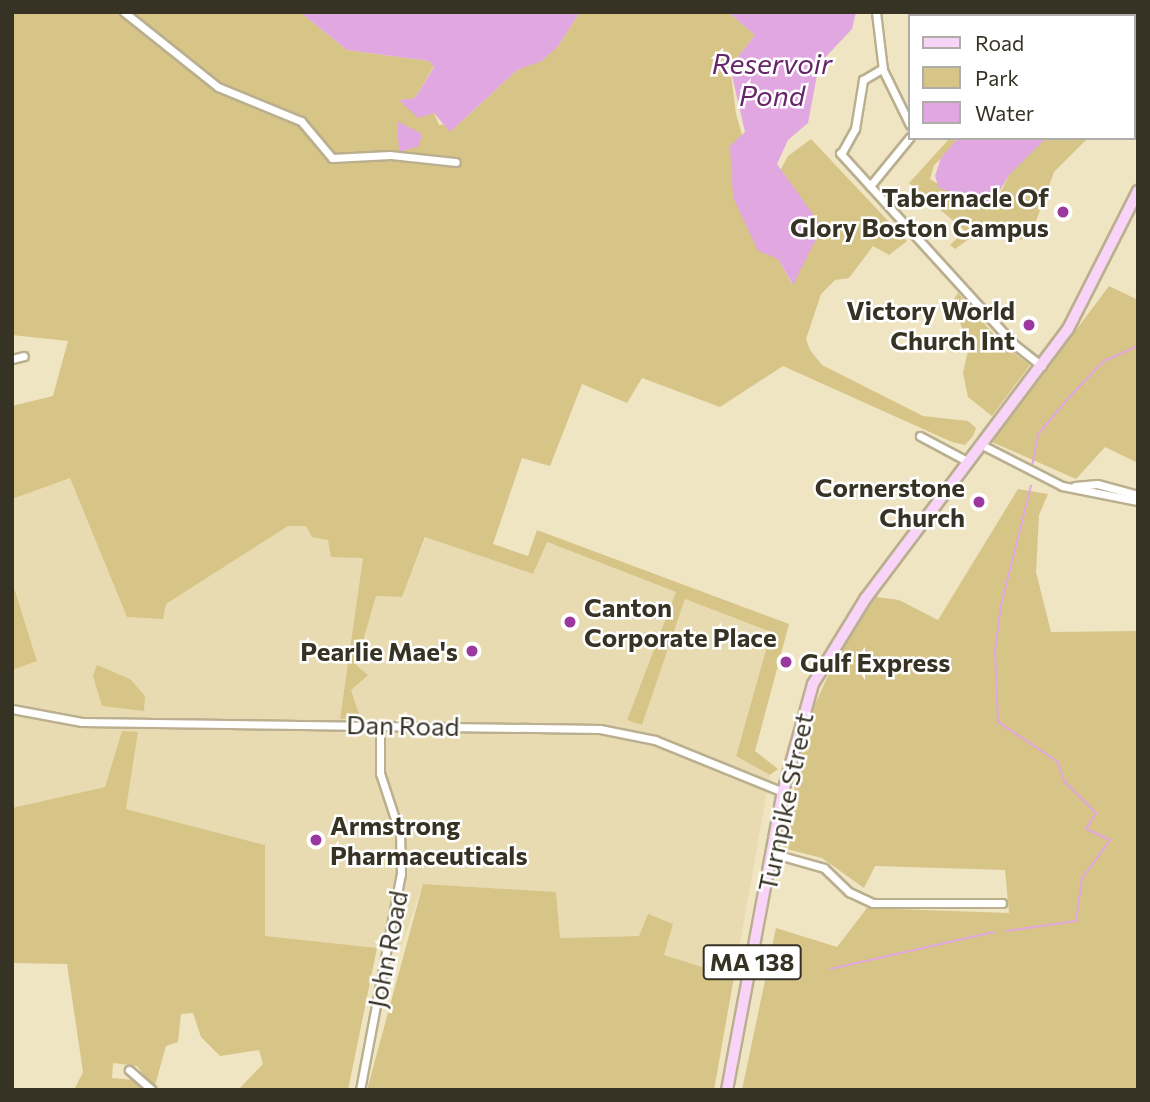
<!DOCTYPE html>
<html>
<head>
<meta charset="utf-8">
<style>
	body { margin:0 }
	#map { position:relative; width:1150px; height:1102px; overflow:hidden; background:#f0e5c2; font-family:Commissioner,sans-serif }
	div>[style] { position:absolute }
	.built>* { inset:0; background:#e9dbb1 }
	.green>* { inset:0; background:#d7c487 }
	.water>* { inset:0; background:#e0a7e1 }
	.stream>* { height:2px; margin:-1px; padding:0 1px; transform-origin:1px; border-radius:1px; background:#e0a7e1 }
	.roads { filter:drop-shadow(2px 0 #baaf8e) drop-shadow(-2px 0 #baaf8e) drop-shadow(0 2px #baaf8e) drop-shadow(0 -2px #baaf8e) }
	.minor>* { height:7px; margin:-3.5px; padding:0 3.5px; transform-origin:3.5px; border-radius:3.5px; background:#fff }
	.major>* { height:10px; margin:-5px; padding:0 5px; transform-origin:5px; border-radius:5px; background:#f9d4f9 }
	.dots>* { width:19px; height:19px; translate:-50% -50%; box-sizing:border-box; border:4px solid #fff; border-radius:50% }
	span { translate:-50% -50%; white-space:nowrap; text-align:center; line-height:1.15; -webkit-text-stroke:5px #fff; paint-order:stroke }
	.shield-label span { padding:2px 5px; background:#fff; border:2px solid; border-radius:5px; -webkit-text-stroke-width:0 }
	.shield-label { font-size:24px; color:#363224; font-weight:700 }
	.poi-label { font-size:26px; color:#363224; font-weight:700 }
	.right { translate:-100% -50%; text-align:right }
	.left { translate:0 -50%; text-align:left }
	.street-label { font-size:26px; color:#363224 }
	.water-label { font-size:28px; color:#67256a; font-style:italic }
	.frame { position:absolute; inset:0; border:14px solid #363224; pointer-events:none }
	.legend { position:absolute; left:908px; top:14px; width:228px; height:126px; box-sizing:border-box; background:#fff; border:2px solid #afada7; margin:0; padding:9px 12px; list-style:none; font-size:21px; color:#363224 }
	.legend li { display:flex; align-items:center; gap:14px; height:35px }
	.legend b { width:35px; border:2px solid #afada7 }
</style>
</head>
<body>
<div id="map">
	<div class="built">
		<div style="clip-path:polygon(70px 477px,166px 604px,288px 526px,306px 526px,363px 557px,340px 719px,376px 596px,402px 597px,426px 537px,532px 574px,546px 542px,676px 592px,627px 720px,642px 725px,685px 599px,771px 632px,736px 755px,770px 775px,734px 977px,664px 955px,648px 915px,639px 936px,559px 938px,555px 892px,423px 884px,400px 951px,265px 936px,264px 845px,126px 809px,138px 732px,122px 732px,105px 787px,12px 808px,12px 670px,37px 660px,12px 580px,12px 499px)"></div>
	</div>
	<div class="green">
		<div style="clip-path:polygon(12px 12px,300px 12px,347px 50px,429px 61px,434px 66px,415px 98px,400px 100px,434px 113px,439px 125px,461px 122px,517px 70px,558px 46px,580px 12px,728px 12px,755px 35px,730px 67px,736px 114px,778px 259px,792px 284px,821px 227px,780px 171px,788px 156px,811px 139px,907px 241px,889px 255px,873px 246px,849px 278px,835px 280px,821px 294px,806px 339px,810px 350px,822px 365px,923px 416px,968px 421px,976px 428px,973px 436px,965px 445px,952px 442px,783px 366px,720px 407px,642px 378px,627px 403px,582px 384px,550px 466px,522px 458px,493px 544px,528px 556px,537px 530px,789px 624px,755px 751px,778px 769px,770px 775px,736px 756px,771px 632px,685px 599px,642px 725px,627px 720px,676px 592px,547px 542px,533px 574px,425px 537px,402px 597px,376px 596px,356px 665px,368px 675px,351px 690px,360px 717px,340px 719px,363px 558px,331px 557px,328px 540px,312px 537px,306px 526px,288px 526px,166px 604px,163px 619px,127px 617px,70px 478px,12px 499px,12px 406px,53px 396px,68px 341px,12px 335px)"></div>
		<div style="clip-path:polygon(950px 138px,959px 143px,934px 165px,930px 179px,970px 204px,993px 208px,1009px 175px,1035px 145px,1046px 138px,1088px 138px,1054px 172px,1035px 224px,1021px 240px,1006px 228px,984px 228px,955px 249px,950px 245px,965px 231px,909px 183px)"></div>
		<div style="clip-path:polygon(1109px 286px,1138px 300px,1138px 463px,1105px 447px,1076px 479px,992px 442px)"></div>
		<div style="clip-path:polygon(958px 293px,1003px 345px,1030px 365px,992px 416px,968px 397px,963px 373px,969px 346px,952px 302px)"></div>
		<div style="clip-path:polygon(1018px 489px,1048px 494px,1039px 515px,1036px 572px,1051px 632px,1138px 631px,1138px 1090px,742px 1090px,776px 928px,837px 947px,867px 908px,1009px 913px,1005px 870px,875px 866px,864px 888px,822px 858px,783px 848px,807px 722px,844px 640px,876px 597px,899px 600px,938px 620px)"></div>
		<div style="clip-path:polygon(12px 581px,37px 661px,12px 670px)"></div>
		<div style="clip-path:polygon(97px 665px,130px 679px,145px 696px,144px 711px,102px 706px,93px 676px)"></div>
		<div style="clip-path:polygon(122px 731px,138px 732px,126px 809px,265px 845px,265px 936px,377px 948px,348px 1090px,238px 1090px,263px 1064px,259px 1050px,220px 1056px,201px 1037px,193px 1013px,181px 1014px,178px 1042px,166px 1046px,154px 1089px,137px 1066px,113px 1063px,112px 1078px,133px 1080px,143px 1090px,74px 1090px,83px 1072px,67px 964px,12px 963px,12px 808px,105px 787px)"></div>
		<div style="clip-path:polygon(423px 884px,556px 892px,560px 938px,639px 936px,648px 914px,673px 924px,664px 955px,734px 977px,714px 1090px,367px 1090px)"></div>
	</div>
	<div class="water">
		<div style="clip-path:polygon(300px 12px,580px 12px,558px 46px,542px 61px,517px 70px,450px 132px,434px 113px,418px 118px,399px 100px,415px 98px,434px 67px,429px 61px,347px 50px)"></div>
		<div style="clip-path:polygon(728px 12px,856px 12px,852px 29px,819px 64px,808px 123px,788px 140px,777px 164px,822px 227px,793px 285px,778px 259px,758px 251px,733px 197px,730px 146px,745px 132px,730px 67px,755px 35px)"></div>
		<div style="clip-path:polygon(397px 121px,422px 134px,419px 146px,399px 152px)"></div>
		<div style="clip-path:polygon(958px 138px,1046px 138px,1009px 175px,991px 206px,939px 188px,935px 176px,941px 158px)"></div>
	</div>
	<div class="stream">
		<div style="left:1032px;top:466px;width:33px;rotate:-79deg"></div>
		<div style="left:1038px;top:434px;width:54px;rotate:-49.5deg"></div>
		<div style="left:1073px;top:393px;width:45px;rotate:-45.9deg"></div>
		<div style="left:1104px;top:361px;width:37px;rotate:-24deg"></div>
		<div style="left:1006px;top:931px;width:71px;rotate:-8.1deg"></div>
		<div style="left:1076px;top:921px;width:43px;rotate:-82.1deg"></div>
		<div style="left:1082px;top:878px;width:47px;rotate:-53.6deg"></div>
		<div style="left:1110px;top:840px;width:26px;rotate:-155deg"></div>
		<div style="left:1086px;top:829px;width:19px;rotate:-58deg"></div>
		<div style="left:1096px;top:813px;width:45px;rotate:-135deg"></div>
		<div style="left:1064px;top:781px;width:20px;rotate:-108deg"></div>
		<div style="left:1058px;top:762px;width:72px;rotate:-146.3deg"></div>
		<div style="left:998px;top:722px;width:71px;rotate:-92.4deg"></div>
		<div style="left:995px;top:651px;width:46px;rotate:-82.6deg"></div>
		<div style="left:1001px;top:605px;width:123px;rotate:-75.9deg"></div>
		<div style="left:830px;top:969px;width:168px;rotate:-12.7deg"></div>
	</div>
	<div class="roads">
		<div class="minor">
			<div style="left:124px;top:12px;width:120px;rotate:38.6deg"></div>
			<div style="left:218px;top:87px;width:90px;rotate:22.3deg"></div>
			<div style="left:301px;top:121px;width:48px;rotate:50deg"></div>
			<div style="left:332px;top:158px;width:58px;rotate:-3deg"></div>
			<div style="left:390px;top:155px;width:66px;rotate:6.1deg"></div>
			<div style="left:876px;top:12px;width:58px;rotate:83.1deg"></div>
			<div style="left:883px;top:70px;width:61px;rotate:63.9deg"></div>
			<div style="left:840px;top:153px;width:260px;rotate:47.7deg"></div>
			<div style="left:1015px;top:345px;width:34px;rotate:38deg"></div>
			<div style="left:841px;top:154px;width:29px;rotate:-61deg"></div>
			<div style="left:855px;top:129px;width:50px;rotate:-80.7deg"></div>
			<div style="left:863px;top:80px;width:23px;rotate:-31deg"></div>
			<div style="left:870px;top:186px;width:63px;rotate:-50.8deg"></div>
			<div style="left:12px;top:359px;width:12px;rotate:-14deg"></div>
			<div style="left:920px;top:436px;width:55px;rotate:28deg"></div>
			<div style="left:982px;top:445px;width:90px;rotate:27.1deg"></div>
			<div style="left:1062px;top:486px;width:77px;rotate:11.2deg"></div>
			<div style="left:1075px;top:486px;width:22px;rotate:-5deg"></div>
			<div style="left:1097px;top:484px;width:42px;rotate:15deg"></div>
			<div style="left:12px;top:709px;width:71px;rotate:10.5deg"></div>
			<div style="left:82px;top:722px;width:518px;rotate:0.77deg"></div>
			<div style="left:600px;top:729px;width:56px;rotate:11.3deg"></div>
			<div style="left:655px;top:740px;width:138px;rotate:22.1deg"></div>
			<div style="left:771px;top:853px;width:55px;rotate:15.8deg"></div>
			<div style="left:824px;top:868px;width:35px;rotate:44deg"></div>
			<div style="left:849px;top:892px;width:26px;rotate:25deg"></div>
			<div style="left:873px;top:903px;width:129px"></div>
			<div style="left:129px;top:1070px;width:30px;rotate:41deg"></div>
			<div style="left:360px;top:1090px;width:220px;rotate:-79.3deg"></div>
			<div style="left:401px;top:874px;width:40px;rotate:-91.4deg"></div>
			<div style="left:400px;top:834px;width:64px;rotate:-108.2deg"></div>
			<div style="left:380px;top:773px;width:47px;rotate:-90deg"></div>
		</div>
		<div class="major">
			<div style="left:727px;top:1090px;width:303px;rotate:-79.4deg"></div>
			<div style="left:783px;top:792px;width:112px;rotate:-74.5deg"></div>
			<div style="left:813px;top:684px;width:101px;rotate:-58.4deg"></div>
			<div style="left:866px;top:598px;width:336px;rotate:-53.1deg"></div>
			<div style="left:1068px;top:329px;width:155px;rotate:-63.1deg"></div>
		</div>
	</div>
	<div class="dots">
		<div style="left:1063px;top:212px;background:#9b389f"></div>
		<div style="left:1029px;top:325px;background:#9b389f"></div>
		<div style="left:979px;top:502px;background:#9b389f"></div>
		<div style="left:570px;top:622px;background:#9b389f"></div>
		<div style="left:472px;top:651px;background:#9b389f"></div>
		<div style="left:786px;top:662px;background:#9b389f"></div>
		<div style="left:316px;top:840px;background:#9b389f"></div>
	</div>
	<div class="shield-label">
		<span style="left:752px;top:962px">MA 138</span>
	</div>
	<div class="poi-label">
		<span class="right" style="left:1049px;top:212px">Tabernacle Of<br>Glory Boston Campus</span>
		<span class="right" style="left:1015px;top:325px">Victory World<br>Church Int</span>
		<span class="right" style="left:965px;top:502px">Cornerstone<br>Church</span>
		<span class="left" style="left:584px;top:622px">Canton<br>Corporate Place</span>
		<span class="right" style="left:458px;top:651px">Pearlie Mae's</span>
		<span class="left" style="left:800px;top:662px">Gulf Express</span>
		<span class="left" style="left:330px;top:840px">Armstrong<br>Pharmaceuticals</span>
	</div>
	<div class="street-label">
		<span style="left:403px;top:725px;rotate:1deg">Dan Road</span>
		<span style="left:785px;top:802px;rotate:-78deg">Turnpike Street</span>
		<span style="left:387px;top:949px;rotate:-79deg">John Road</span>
	</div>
	<div class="water-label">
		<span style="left:772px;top:79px">Reservoir<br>Pond</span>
	</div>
	<div class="frame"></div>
	<ul class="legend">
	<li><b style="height:9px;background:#f9d4f9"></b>Road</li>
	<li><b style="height:19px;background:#d7c487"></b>Park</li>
	<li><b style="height:19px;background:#e0a7e1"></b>Water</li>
	</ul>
</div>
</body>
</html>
